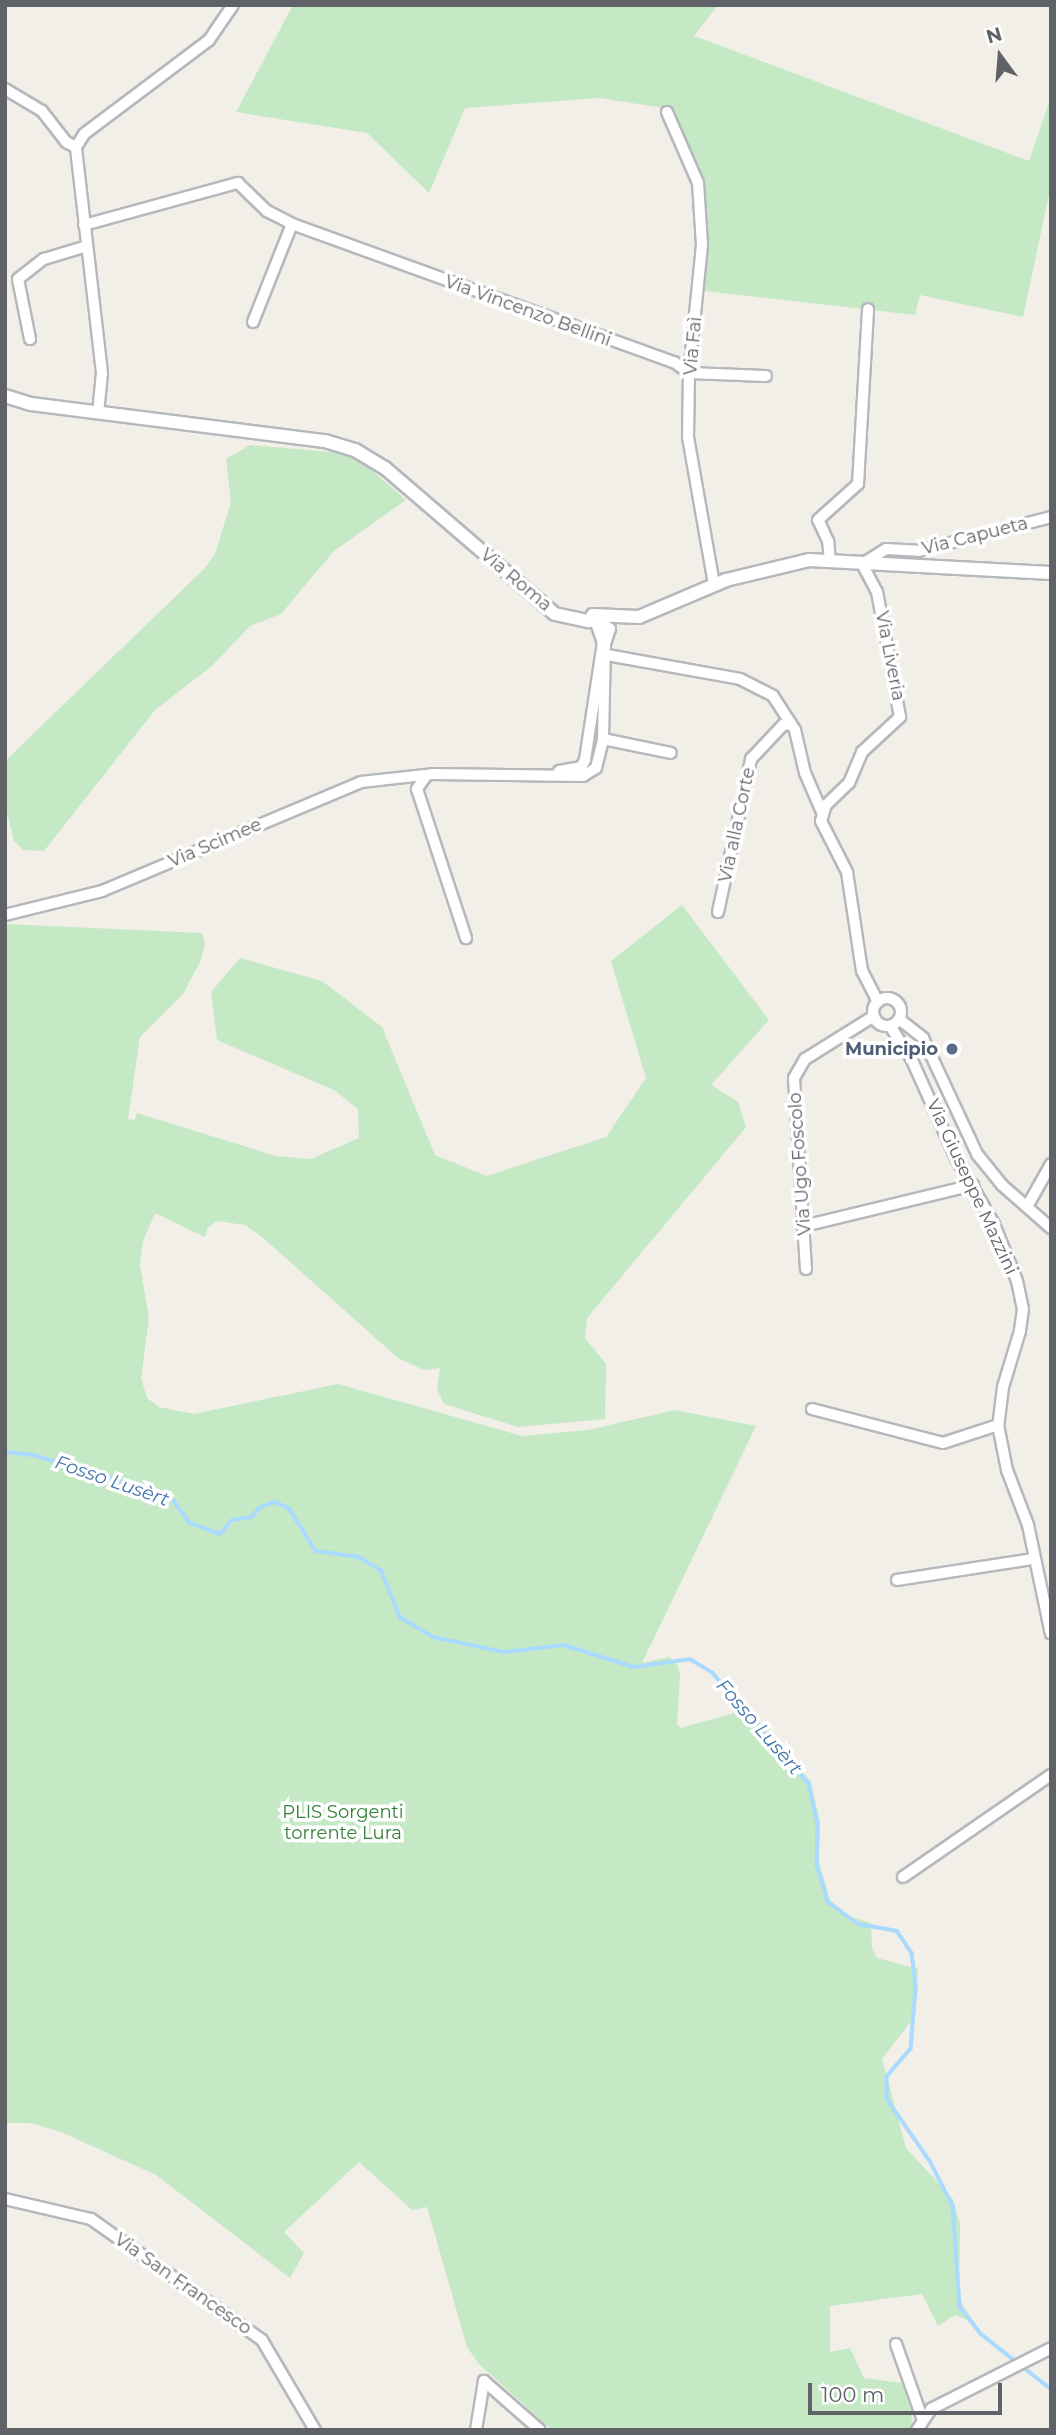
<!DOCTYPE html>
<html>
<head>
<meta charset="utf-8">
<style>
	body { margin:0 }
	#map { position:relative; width:1056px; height:2435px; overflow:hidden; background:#f1efe8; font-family:Montserrat,sans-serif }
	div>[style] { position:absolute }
	.green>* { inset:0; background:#c5e8c5 }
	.stream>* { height:3.5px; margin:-1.75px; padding:0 1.75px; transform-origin:1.75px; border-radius:1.75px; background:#aadaff }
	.roads { filter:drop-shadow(2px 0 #b5b8bc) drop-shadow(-2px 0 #b5b8bc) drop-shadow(0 2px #b5b8bc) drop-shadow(0 -2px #b5b8bc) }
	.minor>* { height:10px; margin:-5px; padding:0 5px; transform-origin:5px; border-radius:5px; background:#fff }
	.minor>.ring { margin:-5px; padding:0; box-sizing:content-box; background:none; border:10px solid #fff; border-radius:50% }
	.tertiary>* { height:12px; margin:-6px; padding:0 6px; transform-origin:6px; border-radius:6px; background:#fff }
	.dots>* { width:19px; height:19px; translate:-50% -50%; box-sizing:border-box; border:4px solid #fff; border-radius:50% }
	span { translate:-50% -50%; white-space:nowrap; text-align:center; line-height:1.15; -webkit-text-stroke:7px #fff; paint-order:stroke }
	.street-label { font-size:18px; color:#5f6368 }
	.service-label { font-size:18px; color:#4e5e75; font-weight:700 }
	.right { translate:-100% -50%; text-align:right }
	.park-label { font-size:18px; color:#348238 }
	.water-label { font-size:19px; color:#4174aa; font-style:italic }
	.frame { position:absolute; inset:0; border:7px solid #5f6368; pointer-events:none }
	.north { position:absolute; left:965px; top:21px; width:70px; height:70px; -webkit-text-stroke:5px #fff; paint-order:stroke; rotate:344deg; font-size:19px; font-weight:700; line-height:28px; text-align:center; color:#5f6368 }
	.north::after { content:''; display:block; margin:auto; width:24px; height:32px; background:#5f6368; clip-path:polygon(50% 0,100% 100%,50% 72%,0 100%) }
	.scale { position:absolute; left:808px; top:2383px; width:194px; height:32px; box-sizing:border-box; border:4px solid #5f6368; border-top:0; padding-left:9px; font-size:21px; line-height:24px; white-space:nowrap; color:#5f6368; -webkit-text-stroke:5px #fff; paint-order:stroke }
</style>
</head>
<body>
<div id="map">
	<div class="green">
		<div style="clip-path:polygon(293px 5px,718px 5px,694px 36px,1029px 161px,1051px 97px,1051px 185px,1023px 317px,920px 295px,915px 315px,705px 291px,705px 180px,664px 108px,599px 98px,465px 108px,429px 193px,367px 133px,236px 112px)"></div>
		<div style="clip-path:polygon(250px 445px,353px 454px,406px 500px,334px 551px,281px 614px,250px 626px,212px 666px,155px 710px,44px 851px,23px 850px,14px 841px,5px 805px,5px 761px,204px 569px,215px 554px,231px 502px,226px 459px)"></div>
		<div style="clip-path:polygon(682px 905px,769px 1020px,711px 1085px,738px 1102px,746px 1127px,587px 1318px,585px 1338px,606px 1364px,605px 1419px,518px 1427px,444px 1404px,437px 1389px,440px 1368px,424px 1370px,398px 1358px,261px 1236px,245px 1225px,217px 1221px,208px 1227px,205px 1237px,155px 1213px,143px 1241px,140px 1265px,149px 1318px,141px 1378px,147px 1398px,159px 1407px,194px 1414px,338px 1384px,522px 1436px,588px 1430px,675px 1410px,756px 1426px,642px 1663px,669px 1657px,676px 1662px,680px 1673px,677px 1724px,681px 1728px,748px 1709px,811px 1782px,820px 1822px,819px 1862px,830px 1900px,849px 1916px,871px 1923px,872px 1948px,877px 1958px,918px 1969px,915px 2016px,882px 2059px,906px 2148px,953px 2199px,960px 2224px,959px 2287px,962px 2304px,975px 2323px,955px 2315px,938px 2326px,922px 2294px,830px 2306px,830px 2352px,850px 2348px,864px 2378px,902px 2383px,912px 2415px,911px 2430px,552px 2430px,478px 2363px,467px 2347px,427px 2207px,412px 2210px,359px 2162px,284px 2232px,304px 2253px,290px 2278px,156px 2175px,61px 2132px,31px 2123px,5px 2123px,5px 924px,202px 933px,205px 944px,201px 960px,183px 994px,140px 1037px,128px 1119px,135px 1120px,137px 1113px,276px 1156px,311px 1159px,359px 1138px,358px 1109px,334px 1090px,217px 1040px,211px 992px,240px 958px,322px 981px,382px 1027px,435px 1155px,487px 1176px,606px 1137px,646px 1078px,611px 961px)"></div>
	</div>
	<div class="stream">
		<div style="left:5px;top:1452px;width:28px;rotate:6deg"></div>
		<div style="left:33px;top:1455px;width:86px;rotate:16.1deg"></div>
		<div style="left:116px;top:1479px;width:28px;rotate:32deg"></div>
		<div style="left:140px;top:1494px;width:35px;rotate:12deg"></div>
		<div style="left:174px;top:1501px;width:27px;rotate:54deg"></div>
		<div style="left:190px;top:1523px;width:32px;rotate:20deg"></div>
		<div style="left:220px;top:1534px;width:18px;rotate:-49deg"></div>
		<div style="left:232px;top:1520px;width:20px;rotate:-9deg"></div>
		<div style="left:252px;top:1517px;width:11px;rotate:-52deg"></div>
		<div style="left:259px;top:1508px;width:17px;rotate:-21deg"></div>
		<div style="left:275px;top:1502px;width:15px;rotate:23deg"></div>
		<div style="left:289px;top:1508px;width:51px;rotate:57.9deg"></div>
		<div style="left:316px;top:1551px;width:43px;rotate:7.9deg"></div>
		<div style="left:359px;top:1557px;width:26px;rotate:31deg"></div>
		<div style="left:381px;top:1570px;width:51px;rotate:68deg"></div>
		<div style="left:400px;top:1617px;width:39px;rotate:31deg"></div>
		<div style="left:433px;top:1637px;width:73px;rotate:11.9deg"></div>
		<div style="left:504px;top:1652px;width:60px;rotate:-6.7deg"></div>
		<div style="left:564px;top:1645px;width:73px;rotate:17.4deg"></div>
		<div style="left:634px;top:1667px;width:57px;rotate:-8.1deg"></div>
		<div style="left:690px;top:1659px;width:26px;rotate:31deg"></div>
		<div style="left:712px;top:1672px;width:148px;rotate:49.1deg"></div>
		<div style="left:809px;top:1784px;width:42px;rotate:77.6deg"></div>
		<div style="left:818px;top:1825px;width:40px;rotate:91.4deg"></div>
		<div style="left:817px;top:1865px;width:39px;rotate:73deg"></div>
		<div style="left:828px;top:1902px;width:37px;rotate:36deg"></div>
		<div style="left:858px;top:1924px;width:40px;rotate:10deg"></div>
		<div style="left:897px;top:1931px;width:27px;rotate:56deg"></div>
		<div style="left:912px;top:1953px;width:35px;rotate:83deg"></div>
		<div style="left:916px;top:1988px;width:61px;rotate:94.7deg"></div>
		<div style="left:911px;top:2049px;width:37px;rotate:131deg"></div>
		<div style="left:887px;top:2077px;width:22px;rotate:90deg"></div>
		<div style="left:887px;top:2099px;width:75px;rotate:55.3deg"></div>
		<div style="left:930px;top:2161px;width:51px;rotate:62.9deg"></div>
		<div style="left:953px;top:2206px;width:101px;rotate:86deg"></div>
		<div style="left:960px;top:2307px;width:34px;rotate:52deg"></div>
		<div style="left:981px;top:2334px;width:89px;rotate:38.2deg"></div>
	</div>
	<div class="roads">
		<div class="minor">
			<div style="left:5px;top:89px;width:43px;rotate:30.7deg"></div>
			<div style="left:42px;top:111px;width:39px;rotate:52deg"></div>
			<div style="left:66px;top:142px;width:11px;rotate:27deg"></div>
			<div style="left:667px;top:112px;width:77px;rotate:66.4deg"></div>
			<div style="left:698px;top:183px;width:62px;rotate:86.3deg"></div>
			<div style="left:702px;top:245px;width:129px;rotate:95.8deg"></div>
			<div style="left:689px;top:373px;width:64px;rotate:90.9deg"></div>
			<div style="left:688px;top:437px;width:149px;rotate:80deg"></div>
			<div style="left:84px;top:225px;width:160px;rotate:-15.3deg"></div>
			<div style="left:238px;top:183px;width:40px;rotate:44deg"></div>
			<div style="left:267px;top:211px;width:28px;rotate:27deg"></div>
			<div style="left:292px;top:224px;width:406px;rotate:19.9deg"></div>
			<div style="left:674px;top:362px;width:19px;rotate:36deg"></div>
			<div style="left:689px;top:373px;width:77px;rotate:2.2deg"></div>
			<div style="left:253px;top:322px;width:105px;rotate:-68.3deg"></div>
			<div style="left:30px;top:339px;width:61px;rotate:-101.3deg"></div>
			<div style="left:18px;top:279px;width:33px;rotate:-38deg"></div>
			<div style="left:44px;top:259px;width:45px;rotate:-16.8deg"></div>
			<div style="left:98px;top:413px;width:40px;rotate:-84.3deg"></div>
			<div style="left:102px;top:373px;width:227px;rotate:-96.6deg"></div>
			<div style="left:76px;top:147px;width:15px;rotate:-58deg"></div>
			<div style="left:84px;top:134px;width:156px;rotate:-36.9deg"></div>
			<div style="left:209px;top:40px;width:42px;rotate:-55.6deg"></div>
			<div style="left:830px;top:562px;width:21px;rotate:-95deg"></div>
			<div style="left:828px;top:541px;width:23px;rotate:-115deg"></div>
			<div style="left:818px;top:520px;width:54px;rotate:-42deg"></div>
			<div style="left:858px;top:484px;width:175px;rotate:-86.7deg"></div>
			<div style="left:607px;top:655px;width:135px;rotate:10.2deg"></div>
			<div style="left:740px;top:679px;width:37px;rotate:27deg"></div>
			<div style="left:773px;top:696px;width:33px;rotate:57deg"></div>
			<div style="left:603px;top:739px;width:69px;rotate:11.6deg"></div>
			<div style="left:559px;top:771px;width:22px;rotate:-10deg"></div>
			<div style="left:581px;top:767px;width:8px;rotate:-60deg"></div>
			<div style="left:585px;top:760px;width:118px;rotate:-81.3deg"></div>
			<div style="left:603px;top:643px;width:28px;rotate:-109deg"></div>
			<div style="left:426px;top:776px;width:16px;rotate:125deg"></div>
			<div style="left:417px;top:789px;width:157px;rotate:71.8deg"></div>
			<div style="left:718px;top:912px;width:157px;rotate:-77.8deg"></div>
			<div style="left:751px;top:759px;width:47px;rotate:-46.7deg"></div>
			<div style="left:783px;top:725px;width:8px;rotate:-7deg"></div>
			<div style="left:791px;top:724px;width:7px;rotate:56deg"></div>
			<div style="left:795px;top:730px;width:44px;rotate:76.9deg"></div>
			<div style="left:805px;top:773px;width:43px;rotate:66.4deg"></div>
			<div style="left:5px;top:915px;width:100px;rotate:-13.9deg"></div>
			<div style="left:102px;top:891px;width:281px;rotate:-22.8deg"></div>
			<div style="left:361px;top:782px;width:72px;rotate:-6.3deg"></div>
			<div style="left:433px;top:774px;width:150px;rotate:0.8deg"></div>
			<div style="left:583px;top:776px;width:15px;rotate:-32deg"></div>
			<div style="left:596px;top:768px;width:30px;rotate:-76deg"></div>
			<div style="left:603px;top:739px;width:95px;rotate:-88.8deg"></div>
			<div style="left:605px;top:644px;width:16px;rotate:-72deg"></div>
			<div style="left:610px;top:629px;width:22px;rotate:-141deg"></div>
			<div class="ring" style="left:873px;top:998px;width:18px;height:18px"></div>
			<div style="left:878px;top:1002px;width:35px;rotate:-117deg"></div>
			<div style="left:862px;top:971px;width:100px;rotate:-98.6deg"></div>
			<div style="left:847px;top:872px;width:57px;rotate:-117deg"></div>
			<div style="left:821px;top:821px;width:17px;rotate:-73deg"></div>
			<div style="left:826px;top:805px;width:32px;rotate:-44deg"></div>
			<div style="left:849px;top:783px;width:34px;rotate:-67deg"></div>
			<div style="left:862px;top:752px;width:52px;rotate:-42.6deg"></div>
			<div style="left:900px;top:717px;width:127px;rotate:-100.4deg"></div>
			<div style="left:877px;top:592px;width:32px;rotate:-118deg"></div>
			<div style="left:862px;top:564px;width:28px;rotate:-32deg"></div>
			<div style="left:886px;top:549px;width:33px;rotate:3deg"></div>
			<div style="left:919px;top:551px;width:136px;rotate:-14.4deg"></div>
			<div style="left:899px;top:1019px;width:31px;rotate:38deg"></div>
			<div style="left:923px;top:1038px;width:128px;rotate:65deg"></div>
			<div style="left:977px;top:1154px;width:40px;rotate:51deg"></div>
			<div style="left:1002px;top:1185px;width:65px;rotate:41.3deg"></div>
			<div style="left:890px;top:1026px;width:38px;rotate:57deg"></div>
			<div style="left:911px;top:1058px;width:110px;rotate:65.8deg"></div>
			<div style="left:956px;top:1158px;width:76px;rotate:60.1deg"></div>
			<div style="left:994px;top:1224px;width:61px;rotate:68deg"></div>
			<div style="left:1017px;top:1281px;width:29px;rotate:78deg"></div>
			<div style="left:1023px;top:1309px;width:22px;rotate:98deg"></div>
			<div style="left:1020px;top:1331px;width:59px;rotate:106.9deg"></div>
			<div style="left:1003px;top:1387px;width:38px;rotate:97deg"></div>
			<div style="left:998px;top:1425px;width:46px;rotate:78.7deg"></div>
			<div style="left:1007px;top:1470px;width:59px;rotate:69.1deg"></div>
			<div style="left:1028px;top:1525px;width:111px;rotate:78.1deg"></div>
			<div style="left:1028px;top:1205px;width:47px;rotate:-60.7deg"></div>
			<div style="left:804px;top:1226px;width:174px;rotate:-13.6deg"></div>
			<div style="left:806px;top:1269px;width:191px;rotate:-93.6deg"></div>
			<div style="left:794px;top:1078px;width:22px;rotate:-60deg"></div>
			<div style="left:805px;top:1059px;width:81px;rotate:-31.9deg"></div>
			<div style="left:812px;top:1409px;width:135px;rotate:14.5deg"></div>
			<div style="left:943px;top:1443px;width:58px;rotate:-18.1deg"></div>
			<div style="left:897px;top:1580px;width:138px;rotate:-8.8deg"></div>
			<div style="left:903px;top:1877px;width:180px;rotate:-34.6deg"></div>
			<div style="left:5px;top:2199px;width:88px;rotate:13.1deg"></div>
			<div style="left:91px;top:2219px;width:209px;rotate:35.3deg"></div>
			<div style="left:262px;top:2340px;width:104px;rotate:59.5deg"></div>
			<div style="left:896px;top:2344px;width:78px;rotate:70.6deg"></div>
			<div style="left:484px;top:2381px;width:74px;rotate:41.2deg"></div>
			<div style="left:476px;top:2430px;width:50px;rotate:-80.7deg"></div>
			<div style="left:917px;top:2430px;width:25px;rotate:-56deg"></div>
			<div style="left:931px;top:2409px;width:135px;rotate:-26.9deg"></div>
		</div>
		<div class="tertiary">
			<div style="left:5px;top:396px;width:27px;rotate:17deg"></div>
			<div style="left:31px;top:404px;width:296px;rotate:7.2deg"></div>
			<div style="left:325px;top:441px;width:31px;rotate:17deg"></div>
			<div style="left:355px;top:450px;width:35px;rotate:31deg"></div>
			<div style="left:385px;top:468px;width:224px;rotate:40.7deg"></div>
			<div style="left:555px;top:614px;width:35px;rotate:12deg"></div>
			<div style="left:589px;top:621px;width:7px;rotate:-56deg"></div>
			<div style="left:593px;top:615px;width:46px;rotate:2.5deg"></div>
			<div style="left:639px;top:617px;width:95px;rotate:-23deg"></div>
			<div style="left:726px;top:580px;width:85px;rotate:-13.5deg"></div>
			<div style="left:809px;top:560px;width:242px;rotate:3.1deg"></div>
		</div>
	</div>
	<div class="dots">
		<div style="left:952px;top:1049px;background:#5c6f8a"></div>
	</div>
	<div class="street-label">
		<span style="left:528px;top:311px;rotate:20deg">Via Vincenzo Bellini</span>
		<span style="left:693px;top:346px;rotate:-85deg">Via Faì</span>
		<span style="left:975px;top:536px;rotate:-14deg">Via Capueta</span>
		<span style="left:516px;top:580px;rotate:40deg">Via Roma</span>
		<span style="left:890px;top:656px;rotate:79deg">Via Liveria</span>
		<span style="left:737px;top:825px;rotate:-78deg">Via alla Corte</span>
		<span style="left:215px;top:843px;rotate:-23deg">Via Scimee</span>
		<span style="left:800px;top:1164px;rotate:-94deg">Via Ugo Foscolo</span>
		<span style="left:972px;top:1187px;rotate:65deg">Via Giuseppe Mazzini</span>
		<span style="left:183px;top:2284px;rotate:35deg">Via San Francesco</span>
	</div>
	<div class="service-label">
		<span class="right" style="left:938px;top:1049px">Municipio</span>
	</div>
	<div class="park-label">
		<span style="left:343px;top:1823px">PLIS Sorgenti<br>torrente Lura</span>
	</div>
	<div class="water-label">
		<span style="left:112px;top:1481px;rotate:19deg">Fosso Lusèrt</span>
		<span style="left:759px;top:1727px;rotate:49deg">Fosso Lusèrt</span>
	</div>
	<div class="frame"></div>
	<div class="north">N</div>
	<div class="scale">100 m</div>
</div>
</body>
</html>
